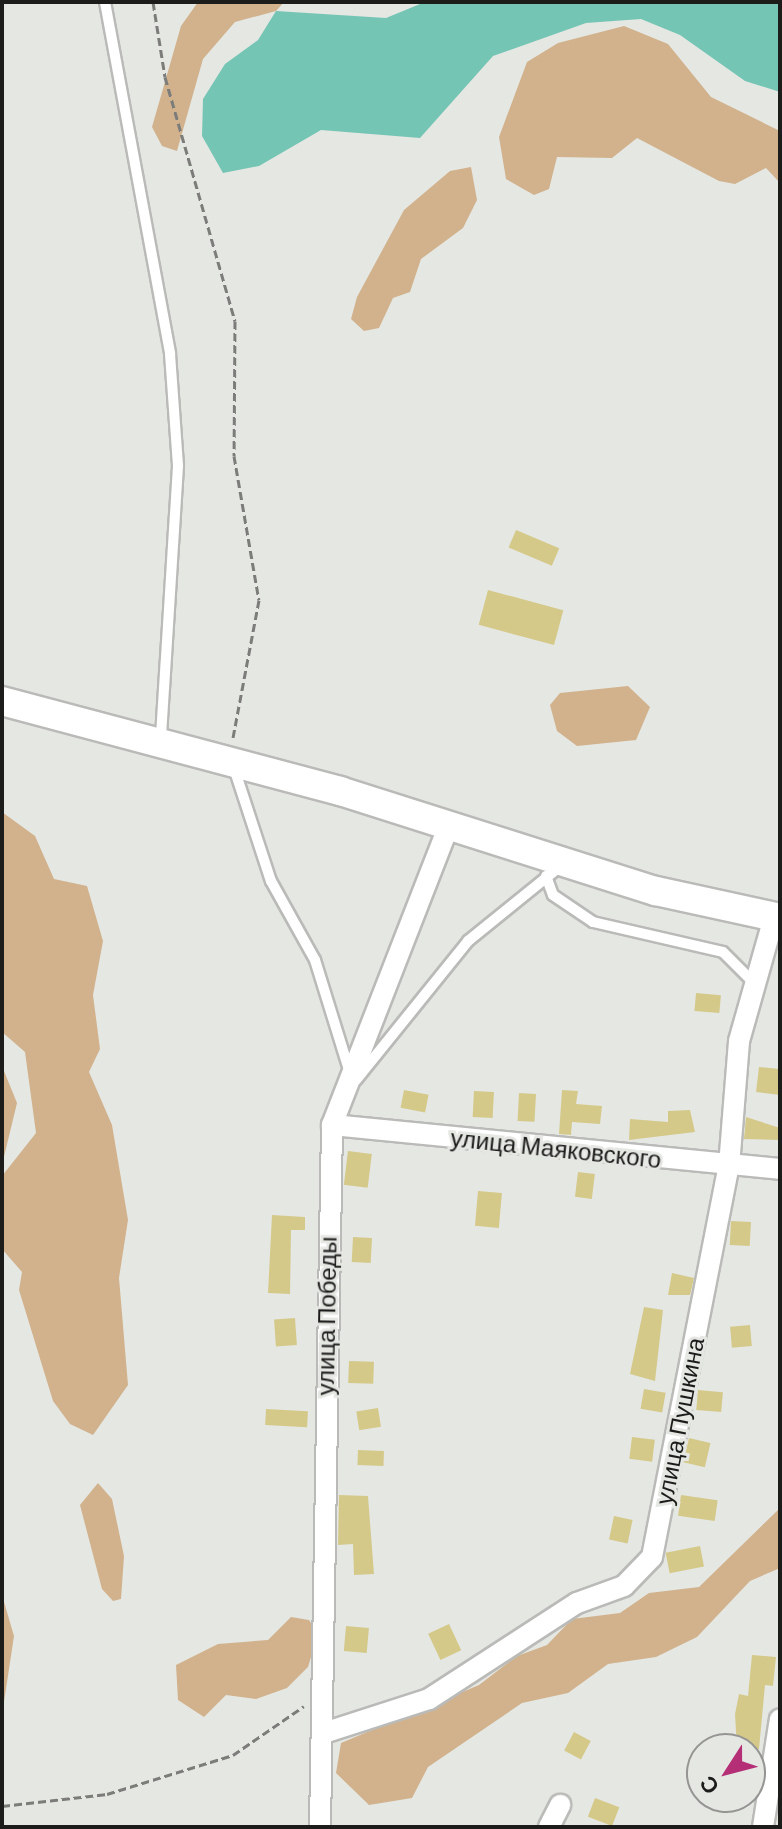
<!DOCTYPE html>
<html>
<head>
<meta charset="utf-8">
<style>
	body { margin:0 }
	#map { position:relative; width:782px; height:1829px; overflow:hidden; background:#e5e7e3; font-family:Barlow,sans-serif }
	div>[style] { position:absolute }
	.green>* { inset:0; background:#d1b28c }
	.water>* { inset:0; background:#75c5b5 }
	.building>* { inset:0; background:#d5c98a; transform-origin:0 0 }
	.path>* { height:3px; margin-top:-1.5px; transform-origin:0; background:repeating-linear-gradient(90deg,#7c7d7a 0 8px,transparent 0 12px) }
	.roads { filter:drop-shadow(2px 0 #babbb8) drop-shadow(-2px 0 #babbb8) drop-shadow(0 2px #babbb8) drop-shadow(0 -2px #babbb8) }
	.lane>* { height:10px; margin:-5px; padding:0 5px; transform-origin:5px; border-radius:5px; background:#fff }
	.street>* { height:20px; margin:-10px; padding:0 10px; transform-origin:10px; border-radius:10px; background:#fff }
	.secondary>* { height:28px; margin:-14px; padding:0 14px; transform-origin:14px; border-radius:14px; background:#fff }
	span { translate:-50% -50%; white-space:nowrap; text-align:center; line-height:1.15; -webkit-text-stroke:6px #e5e7e3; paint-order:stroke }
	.street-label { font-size:24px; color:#1c1c1b }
	.frame { position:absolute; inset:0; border:4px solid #1c1c1b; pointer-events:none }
	.north { position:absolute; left:686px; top:1733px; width:80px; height:80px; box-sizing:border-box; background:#e5e7e3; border:2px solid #959693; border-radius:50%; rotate:234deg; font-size:22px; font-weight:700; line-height:32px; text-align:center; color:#1c1c1b }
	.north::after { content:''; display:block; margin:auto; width:28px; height:36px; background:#b42f76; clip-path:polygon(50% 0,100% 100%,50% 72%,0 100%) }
</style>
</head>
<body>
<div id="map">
	<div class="green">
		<div style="clip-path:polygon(198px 2px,284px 2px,276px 11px,235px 22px,203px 59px,177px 151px,162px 146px,152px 127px,181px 26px)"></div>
		<div style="clip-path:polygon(624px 26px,668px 44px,711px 97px,780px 131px,780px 183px,766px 168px,735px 184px,719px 181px,637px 138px,612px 158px,557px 157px,549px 189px,534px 195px,506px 179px,499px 137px,527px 62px,558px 43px)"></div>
		<div style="clip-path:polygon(471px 167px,477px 200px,463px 228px,421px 259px,410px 292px,393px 298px,379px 328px,364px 331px,351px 319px,357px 297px,404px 210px,450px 171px)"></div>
		<div style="clip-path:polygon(628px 686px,650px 707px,636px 740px,577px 746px,557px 731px,550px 705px,560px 693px)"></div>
		<div style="clip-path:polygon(2px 812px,35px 836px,54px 879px,87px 886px,103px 941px,93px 995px,100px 1049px,89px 1072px,112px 1125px,128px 1220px,119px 1278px,128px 1385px,93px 1435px,70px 1424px,53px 1401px,19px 1290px,22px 1272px,2px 1249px,2px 1176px,36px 1133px,25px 1052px,2px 1032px)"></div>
		<div style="clip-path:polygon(2px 1066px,17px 1103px,2px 1165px)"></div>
		<div style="clip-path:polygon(98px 1483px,112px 1499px,124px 1556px,121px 1599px,113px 1601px,102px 1589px,80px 1505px)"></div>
		<div style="clip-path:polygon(780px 1508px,780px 1568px,750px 1581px,697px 1637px,656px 1657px,608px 1664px,568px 1693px,522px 1703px,428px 1767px,412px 1798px,369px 1805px,336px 1773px,341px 1743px,479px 1685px,517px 1656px,547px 1645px,572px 1619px,620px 1613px,649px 1593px,699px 1587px)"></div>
		<div style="clip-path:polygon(2px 1595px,14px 1636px,2px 1715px)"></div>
		<div style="clip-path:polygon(291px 1617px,309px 1620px,318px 1634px,308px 1667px,287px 1688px,256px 1699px,226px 1695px,204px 1717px,178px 1700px,176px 1665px,218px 1644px,268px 1640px)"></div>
	</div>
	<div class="water">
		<div style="clip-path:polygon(425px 2px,780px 2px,780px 92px,745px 81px,680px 35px,641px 19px,586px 23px,493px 56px,420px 138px,321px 130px,259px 166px,223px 173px,202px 136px,203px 99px,225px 64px,258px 40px,276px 11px,386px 18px)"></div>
	</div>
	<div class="building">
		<div style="left:516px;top:530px;width:47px;height:19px;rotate:23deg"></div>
		<div style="left:488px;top:590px;width:78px;height:36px;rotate:15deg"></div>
		<div style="left:696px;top:993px;width:25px;height:18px;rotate:5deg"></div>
		<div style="clip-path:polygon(759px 1067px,780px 1069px,780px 1095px,756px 1092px)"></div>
		<div style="left:404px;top:1090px;width:25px;height:18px;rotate:11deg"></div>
		<div style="clip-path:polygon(562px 1090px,578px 1091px,576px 1104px,602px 1106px,600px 1124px,572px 1122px,571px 1135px,559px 1134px)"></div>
		<div style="left:474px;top:1091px;width:20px;height:26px;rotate:3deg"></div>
		<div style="left:519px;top:1093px;width:17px;height:28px;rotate:3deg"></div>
		<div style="clip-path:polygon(690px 1110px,695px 1132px,629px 1140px,630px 1119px,668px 1122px,668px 1111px)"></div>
		<div style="clip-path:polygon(746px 1117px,780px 1128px,780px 1140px,744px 1139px)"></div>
		<div style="left:348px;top:1151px;width:24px;height:34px;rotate:7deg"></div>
		<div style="left:578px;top:1172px;width:17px;height:25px;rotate:7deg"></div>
		<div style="left:478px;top:1191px;width:24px;height:35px;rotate:5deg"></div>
		<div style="clip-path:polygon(272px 1215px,305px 1217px,305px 1230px,291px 1230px,290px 1294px,268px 1293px)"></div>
		<div style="left:731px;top:1221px;width:20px;height:24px;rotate:3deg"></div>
		<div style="left:353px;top:1237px;width:19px;height:25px;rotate:3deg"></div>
		<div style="clip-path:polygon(672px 1273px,694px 1278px,690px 1295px,668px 1295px)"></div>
		<div style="clip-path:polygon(644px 1307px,663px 1310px,655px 1381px,630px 1374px)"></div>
		<div style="left:295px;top:1318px;width:27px;height:21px;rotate:86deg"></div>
		<div style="left:750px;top:1325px;width:21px;height:20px;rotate:85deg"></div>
		<div style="left:349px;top:1361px;width:25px;height:22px;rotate:2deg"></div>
		<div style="left:644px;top:1389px;width:22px;height:20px;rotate:10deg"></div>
		<div style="left:698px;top:1390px;width:25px;height:20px;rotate:5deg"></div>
		<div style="left:378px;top:1408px;width:19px;height:22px;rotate:81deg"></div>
		<div style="left:266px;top:1409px;width:42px;height:16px;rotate:3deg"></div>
		<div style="left:632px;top:1437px;width:23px;height:22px;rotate:7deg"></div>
		<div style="left:689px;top:1438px;width:22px;height:25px;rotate:13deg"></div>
		<div style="left:358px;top:1450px;width:26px;height:15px;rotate:2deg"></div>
		<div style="clip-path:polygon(339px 1495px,368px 1496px,374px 1574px,354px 1575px,353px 1544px,338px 1545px)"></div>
		<div style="left:681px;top:1495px;width:37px;height:21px;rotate:8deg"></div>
		<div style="left:614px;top:1516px;width:19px;height:24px;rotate:12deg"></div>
		<div style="left:700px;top:1546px;width:21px;height:35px;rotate:79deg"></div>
		<div style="left:449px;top:1624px;width:29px;height:23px;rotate:65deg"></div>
		<div style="left:346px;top:1626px;width:23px;height:25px;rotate:5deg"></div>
		<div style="clip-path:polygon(752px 1655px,776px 1657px,773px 1686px,765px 1685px,759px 1749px,737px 1749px,735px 1714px,739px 1694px,748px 1696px)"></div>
		<div style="left:574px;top:1732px;width:19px;height:21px;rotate:28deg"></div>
		<div style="left:595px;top:1798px;width:26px;height:20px;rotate:21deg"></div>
	</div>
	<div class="path">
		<div style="left:153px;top:2px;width:76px;rotate:80.9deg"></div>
		<div style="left:165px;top:77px;width:254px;rotate:74deg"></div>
		<div style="left:235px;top:321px;width:135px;rotate:90.4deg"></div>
		<div style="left:234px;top:456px;width:146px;rotate:80.2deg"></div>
		<div style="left:259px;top:600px;width:140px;rotate:100.7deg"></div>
		<div style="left:2px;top:1806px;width:106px;rotate:-6.5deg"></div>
		<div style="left:107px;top:1794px;width:132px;rotate:-17.2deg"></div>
		<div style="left:233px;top:1755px;width:86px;rotate:-34.6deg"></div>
	</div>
	<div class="roads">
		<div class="lane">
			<div style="left:105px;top:2px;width:358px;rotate:79.5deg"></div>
			<div style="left:170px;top:354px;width:112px;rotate:85.9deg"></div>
			<div style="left:178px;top:466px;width:275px;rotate:93.6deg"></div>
			<div style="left:234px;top:768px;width:119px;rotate:71.9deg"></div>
			<div style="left:271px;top:881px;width:90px;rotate:60.9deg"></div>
			<div style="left:315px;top:960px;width:118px;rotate:72.8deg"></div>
			<div style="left:546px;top:876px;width:20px;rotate:70deg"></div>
			<div style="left:553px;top:895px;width:48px;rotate:34deg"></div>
			<div style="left:593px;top:922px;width:133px;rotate:13deg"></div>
			<div style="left:723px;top:952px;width:40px;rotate:45deg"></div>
			<div style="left:356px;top:1080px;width:179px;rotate:-51.1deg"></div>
			<div style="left:468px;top:941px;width:121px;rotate:-39deg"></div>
		</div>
		<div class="street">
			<div style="left:332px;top:1125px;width:450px;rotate:5.6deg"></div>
			<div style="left:327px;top:1732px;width:107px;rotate:-17.9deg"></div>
			<div style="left:429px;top:1699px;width:176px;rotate:-33deg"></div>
			<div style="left:577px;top:1603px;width:50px;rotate:-19.9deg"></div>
			<div style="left:624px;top:1586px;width:40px;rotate:-46deg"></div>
			<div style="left:652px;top:1557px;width:399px;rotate:-78.9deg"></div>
			<div style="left:729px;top:1166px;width:125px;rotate:-85.4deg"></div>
			<div style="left:739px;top:1041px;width:129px;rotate:-74.2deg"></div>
			<div style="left:320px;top:1827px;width:702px;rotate:-89.02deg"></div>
			<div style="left:332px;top:1125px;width:320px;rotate:-68.7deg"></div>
			<div style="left:549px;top:1827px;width:25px;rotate:-63deg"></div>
			<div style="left:763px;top:1827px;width:109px;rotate:-81.1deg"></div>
		</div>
		<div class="secondary">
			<div style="left:2px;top:701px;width:350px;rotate:14.9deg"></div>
			<div style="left:340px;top:791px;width:331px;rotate:17.6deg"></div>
			<div style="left:656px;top:891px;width:127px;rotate:12.3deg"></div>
		</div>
	</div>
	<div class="street-label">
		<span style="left:556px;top:1148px;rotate:6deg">улица Маяковского</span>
		<span style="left:326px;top:1316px;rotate:-89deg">улица Победы</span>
		<span style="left:679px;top:1421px;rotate:-79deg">улица Пушкина</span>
	</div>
	<div class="frame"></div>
	<div class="north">С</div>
</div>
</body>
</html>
